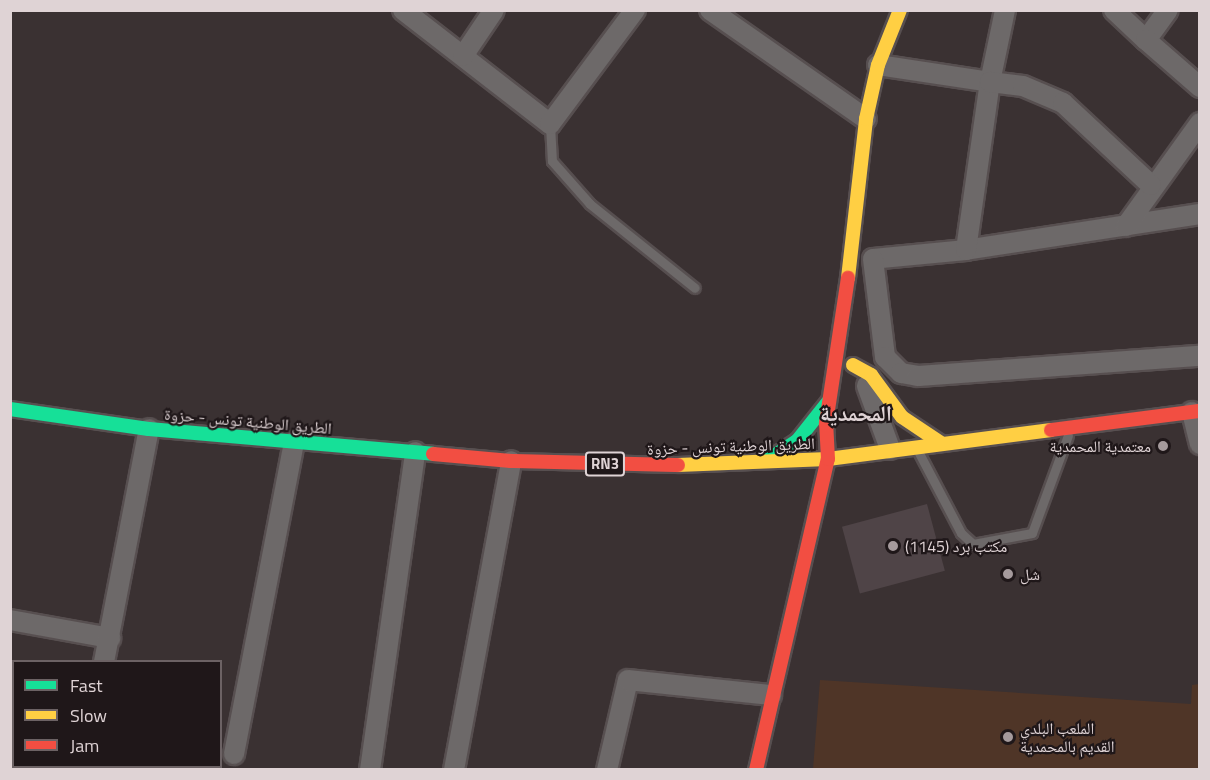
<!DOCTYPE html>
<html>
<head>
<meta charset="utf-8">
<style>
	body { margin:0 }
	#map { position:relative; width:1210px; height:780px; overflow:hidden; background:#3a3132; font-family:"Titillium Web","Noto Naskh Arabic",sans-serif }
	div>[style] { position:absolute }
	.green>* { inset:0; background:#4f3527 }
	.building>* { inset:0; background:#4f4447; transform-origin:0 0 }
	.roads { filter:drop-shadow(2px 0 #574f50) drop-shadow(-2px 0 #574f50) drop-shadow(0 2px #574f50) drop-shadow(0 -2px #574f50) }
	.lane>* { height:9px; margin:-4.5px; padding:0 4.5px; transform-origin:4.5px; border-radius:4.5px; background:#6d6969 }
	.street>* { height:20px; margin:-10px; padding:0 10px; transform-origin:10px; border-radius:10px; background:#6d6969 }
	.fast>* { height:14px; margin:-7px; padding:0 7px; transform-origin:7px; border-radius:7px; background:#16e098 }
	.slow>* { height:14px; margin:-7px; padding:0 7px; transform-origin:7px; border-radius:7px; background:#ffcf43 }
	.jam>* { height:14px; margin:-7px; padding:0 7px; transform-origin:7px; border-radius:7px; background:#f24e42 }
	.dots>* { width:16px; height:16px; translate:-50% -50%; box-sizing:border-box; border:3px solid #1f1719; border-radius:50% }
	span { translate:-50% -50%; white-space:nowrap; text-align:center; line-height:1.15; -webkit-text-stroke:4.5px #1f1719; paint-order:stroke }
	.shield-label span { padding:2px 4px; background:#1f1719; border:2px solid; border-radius:4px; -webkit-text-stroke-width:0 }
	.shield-label { font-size:15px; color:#dfd3d5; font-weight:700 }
	.street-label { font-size:16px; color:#dfd3d5 }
	.poi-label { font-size:16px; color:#dfd3d5 }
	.right { translate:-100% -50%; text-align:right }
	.left { translate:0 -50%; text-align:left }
	.district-label { font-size:22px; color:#dfd3d5; font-weight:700 }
	.frame { position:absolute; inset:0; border:12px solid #dfd3d5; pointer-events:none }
	.legend { position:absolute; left:12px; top:660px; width:210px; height:108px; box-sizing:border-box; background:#1f1719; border:2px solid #6c6264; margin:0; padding:8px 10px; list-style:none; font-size:18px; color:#dfd3d5 }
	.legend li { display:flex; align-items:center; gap:12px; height:30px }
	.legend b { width:30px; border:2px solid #6c6264 }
</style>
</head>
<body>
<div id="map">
	<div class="green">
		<div style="clip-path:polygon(820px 680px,1191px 704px,1192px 685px,1199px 684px,1199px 769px,813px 769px)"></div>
	</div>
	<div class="building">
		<div style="left:927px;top:504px;width:69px;height:88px;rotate:75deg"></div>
	</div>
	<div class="roads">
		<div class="lane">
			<div style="left:550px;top:124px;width:37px;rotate:87deg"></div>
			<div style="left:552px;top:161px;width:57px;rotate:48.5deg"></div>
			<div style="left:590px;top:204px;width:134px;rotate:38.7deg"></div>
			<div style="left:919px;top:453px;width:90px;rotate:62.3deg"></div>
			<div style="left:961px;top:533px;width:16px;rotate:43deg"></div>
			<div style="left:973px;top:544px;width:60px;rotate:-10.6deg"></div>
			<div style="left:1032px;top:533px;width:104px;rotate:-69.8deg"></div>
		</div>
		<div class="street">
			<div style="left:403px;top:10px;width:186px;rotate:37.8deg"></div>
			<div style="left:550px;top:124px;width:142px;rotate:-53.3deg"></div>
			<div style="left:710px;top:10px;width:190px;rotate:34.9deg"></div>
			<div style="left:1114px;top:10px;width:44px;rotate:43.2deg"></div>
			<div style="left:1146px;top:40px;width:37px;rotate:-54deg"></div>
			<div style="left:1146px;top:40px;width:72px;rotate:41deg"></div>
			<div style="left:463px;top:56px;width:55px;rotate:-56deg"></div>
			<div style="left:878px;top:65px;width:113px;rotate:8.6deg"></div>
			<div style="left:990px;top:82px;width:74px;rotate:-78.2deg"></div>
			<div style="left:1200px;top:214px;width:237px;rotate:171.3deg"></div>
			<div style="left:966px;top:250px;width:93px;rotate:174.5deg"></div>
			<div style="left:873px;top:259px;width:99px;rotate:83deg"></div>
			<div style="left:885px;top:357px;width:23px;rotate:45deg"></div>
			<div style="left:901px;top:373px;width:17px;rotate:10deg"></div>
			<div style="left:918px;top:376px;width:283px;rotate:-4.1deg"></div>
			<div style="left:1126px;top:226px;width:127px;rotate:-54.3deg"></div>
			<div style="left:966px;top:250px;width:170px;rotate:-81.9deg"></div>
			<div style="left:990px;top:82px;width:33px;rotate:7deg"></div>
			<div style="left:1023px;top:86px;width:43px;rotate:23deg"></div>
			<div style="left:1063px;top:103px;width:120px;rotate:43deg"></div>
			<div style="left:867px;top:386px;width:67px;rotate:69.9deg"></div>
			<div style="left:1192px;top:412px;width:33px;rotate:76deg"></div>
			<div style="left:10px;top:620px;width:102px;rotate:10.2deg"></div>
			<div style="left:104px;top:662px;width:237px;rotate:-79.1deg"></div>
			<div style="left:234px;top:754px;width:318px;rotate:-79.1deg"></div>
			<div style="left:79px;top:770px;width:4px;rotate:-90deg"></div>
			<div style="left:370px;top:770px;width:321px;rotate:-81.9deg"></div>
			<div style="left:454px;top:770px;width:314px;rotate:-79.5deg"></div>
			<div style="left:607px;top:770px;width:92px;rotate:-76.9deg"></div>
			<div style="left:628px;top:680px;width:144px;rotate:6deg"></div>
		</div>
		<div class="fast">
			<div style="left:10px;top:409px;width:140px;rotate:8.2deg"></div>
			<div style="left:149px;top:429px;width:285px;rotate:5deg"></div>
			<div style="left:766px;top:461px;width:37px;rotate:-33deg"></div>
			<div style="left:797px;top:441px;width:50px;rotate:-51.5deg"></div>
		</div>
		<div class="slow">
			<div style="left:848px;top:278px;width:160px;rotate:-83.5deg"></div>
			<div style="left:866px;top:119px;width:55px;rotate:-77.5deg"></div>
			<div style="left:878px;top:65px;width:59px;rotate:-68.2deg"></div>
			<div style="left:853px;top:365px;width:21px;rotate:29deg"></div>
			<div style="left:871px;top:375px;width:52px;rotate:53.6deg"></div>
			<div style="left:902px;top:417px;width:47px;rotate:33.7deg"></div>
			<div style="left:678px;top:465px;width:150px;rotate:-2.3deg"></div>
			<div style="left:828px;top:459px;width:225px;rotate:-7.4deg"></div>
		</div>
		<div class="jam">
			<div style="left:1051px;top:430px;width:150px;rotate:-7.3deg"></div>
			<div style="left:433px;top:454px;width:78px;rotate:5.1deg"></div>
			<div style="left:511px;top:461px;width:167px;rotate:1.4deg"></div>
			<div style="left:756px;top:770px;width:319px;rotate:-77deg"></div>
			<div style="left:828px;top:459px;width:36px;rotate:-93deg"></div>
			<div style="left:826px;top:423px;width:147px;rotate:-81.4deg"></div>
		</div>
	</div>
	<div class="dots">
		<div style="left:1163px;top:446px;background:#a59a9c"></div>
		<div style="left:893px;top:546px;background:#a59a9c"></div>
		<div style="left:1008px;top:574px;background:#a59a9c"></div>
		<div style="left:1008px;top:737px;background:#a59a9c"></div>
	</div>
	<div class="shield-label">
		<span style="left:605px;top:464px">RN3</span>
	</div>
	<div class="street-label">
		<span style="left:248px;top:421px;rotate:5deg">الطريق الوطنية تونس - حزوة</span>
		<span style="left:731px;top:446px;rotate:-2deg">الطريق الوطنية تونس - حزوة</span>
	</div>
	<div class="poi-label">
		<span class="right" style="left:1151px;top:446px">معتمدية المحمدية</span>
		<span class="left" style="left:905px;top:546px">مكتب برد (1145)</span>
		<span class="left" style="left:1020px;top:574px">شل</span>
		<span class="left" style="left:1020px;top:737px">الملعب البلدي<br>القديم بالمحمدية</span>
	</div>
	<div class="district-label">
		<span style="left:856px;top:414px">المحمدية</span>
	</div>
	<div class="frame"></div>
	<ul class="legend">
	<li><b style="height:8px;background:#16e098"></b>Fast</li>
	<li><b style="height:8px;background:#ffcf43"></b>Slow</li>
	<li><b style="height:8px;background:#f24e42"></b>Jam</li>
	</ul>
</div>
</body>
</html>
